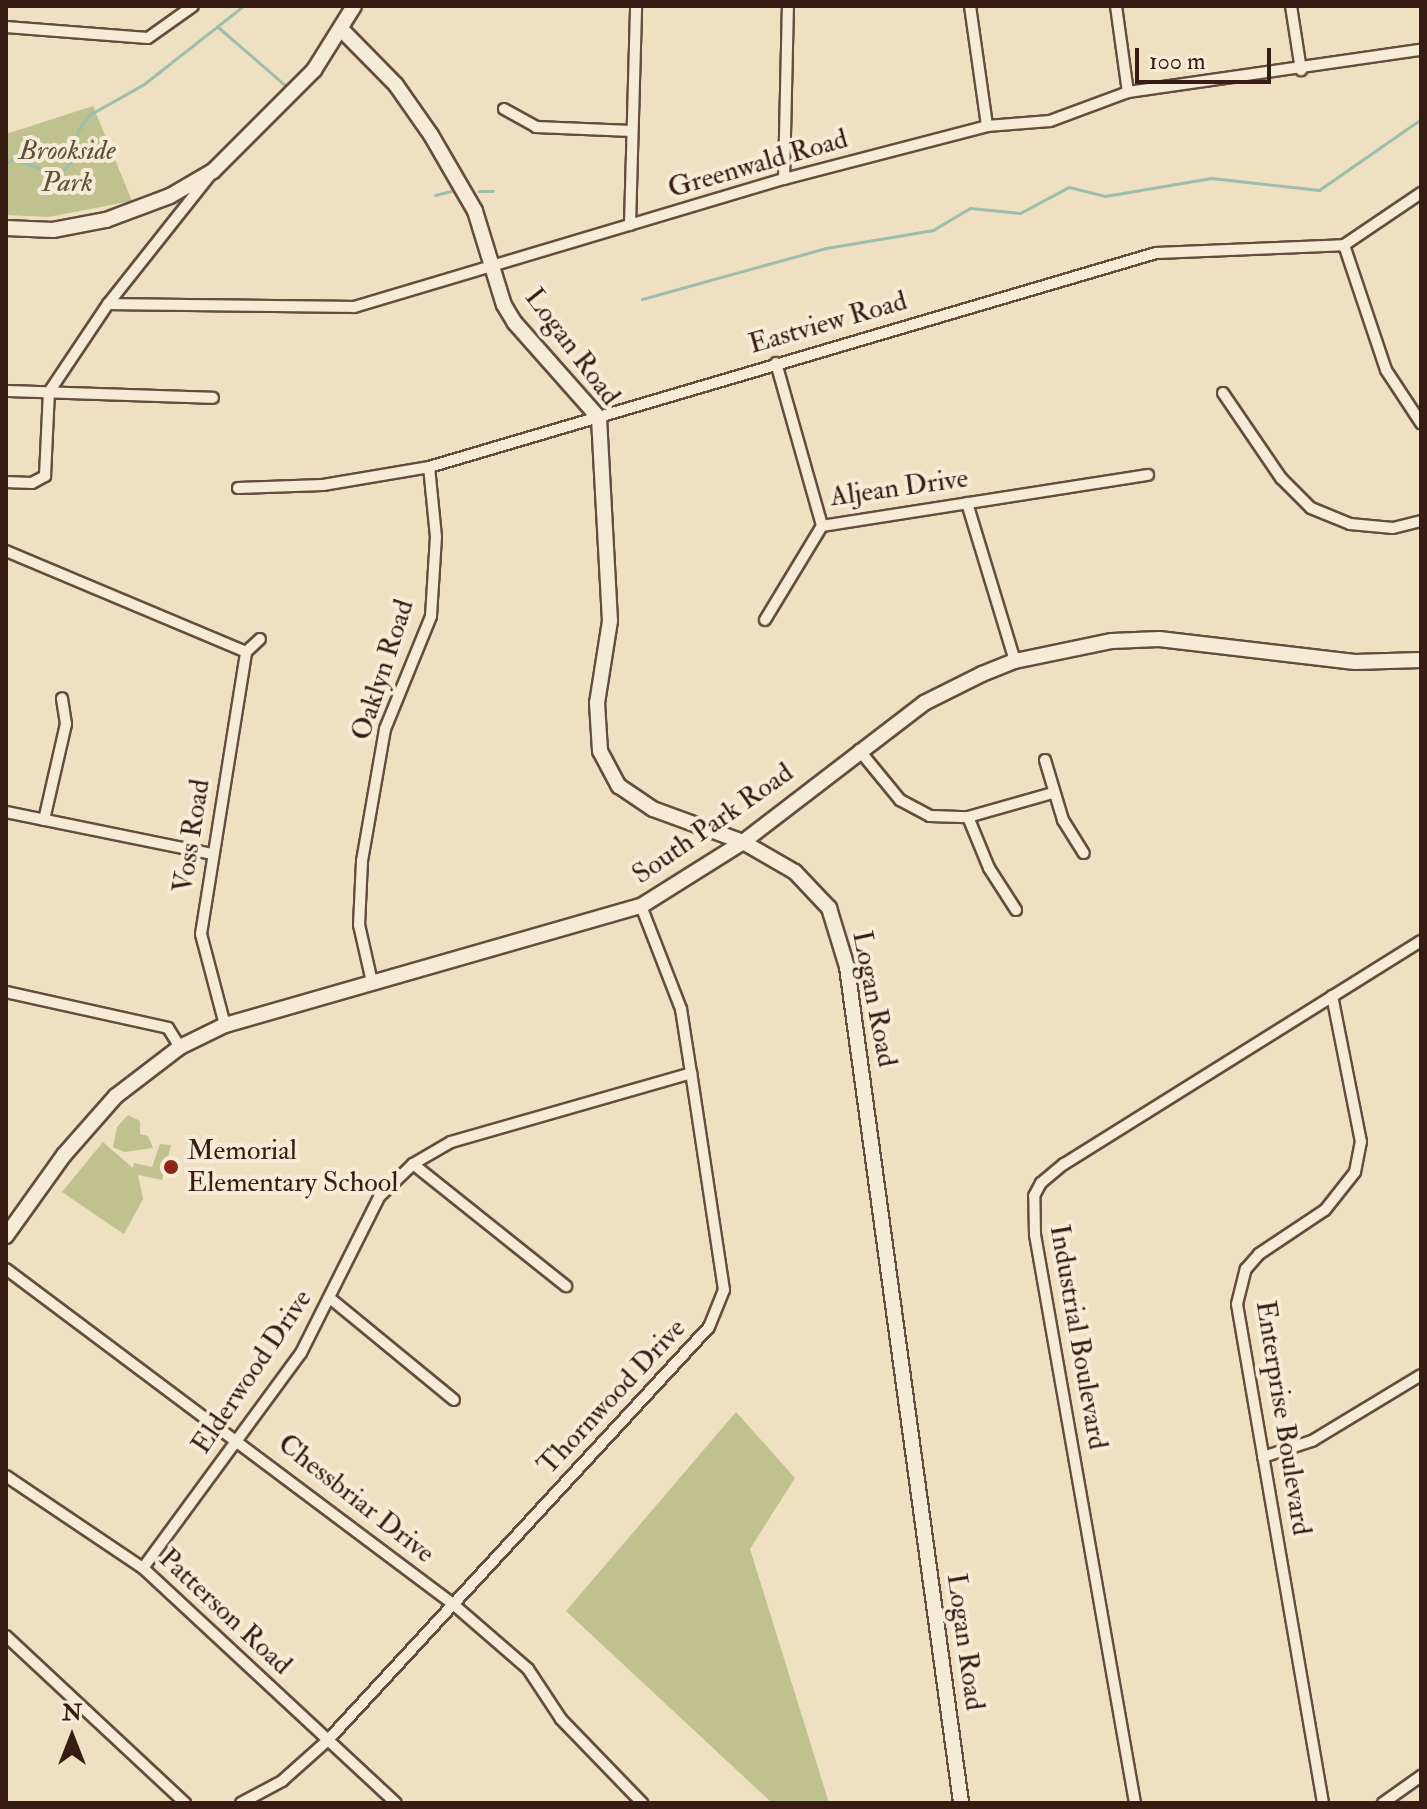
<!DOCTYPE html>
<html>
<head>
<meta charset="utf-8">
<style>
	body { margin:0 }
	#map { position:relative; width:1427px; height:1809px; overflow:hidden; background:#efe0c2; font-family:"IM FELL Double Pica",serif }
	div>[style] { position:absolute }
	.green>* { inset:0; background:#bfc18f }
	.stream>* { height:3px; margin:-1.5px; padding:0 1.5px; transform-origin:1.5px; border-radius:1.5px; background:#9bbeae }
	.roads { filter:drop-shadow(2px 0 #644d3f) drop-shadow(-2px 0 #644d3f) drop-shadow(0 2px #644d3f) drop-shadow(0 -2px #644d3f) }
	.street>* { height:10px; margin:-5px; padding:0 5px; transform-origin:5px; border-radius:5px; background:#f5ebd7 }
	.secondary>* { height:14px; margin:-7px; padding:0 7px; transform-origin:7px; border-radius:7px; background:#f5ebd7 }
	.dots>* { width:22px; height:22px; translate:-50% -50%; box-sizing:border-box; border:4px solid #f5ebd7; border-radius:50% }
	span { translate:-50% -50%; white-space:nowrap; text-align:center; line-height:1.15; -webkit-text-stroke:8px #f5ebd7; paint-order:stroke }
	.park-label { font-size:28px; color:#5f4e38; font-style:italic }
	.street-label { font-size:28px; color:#361c13 }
	.poi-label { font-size:28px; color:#361c13 }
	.left { translate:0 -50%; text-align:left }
	.frame { position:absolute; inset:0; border:8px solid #361c13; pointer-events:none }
	.north { position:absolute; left:32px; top:1697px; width:80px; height:80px; -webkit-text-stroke:6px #f5ebd7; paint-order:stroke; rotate:0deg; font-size:22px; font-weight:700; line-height:32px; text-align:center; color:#361c13 }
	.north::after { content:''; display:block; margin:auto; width:28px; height:36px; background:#361c13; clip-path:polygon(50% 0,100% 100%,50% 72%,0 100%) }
	.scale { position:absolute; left:1135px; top:48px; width:136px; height:36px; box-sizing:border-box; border:4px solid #361c13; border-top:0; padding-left:10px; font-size:24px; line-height:28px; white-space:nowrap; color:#361c13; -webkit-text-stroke:6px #f5ebd7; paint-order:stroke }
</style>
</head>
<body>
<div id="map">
	<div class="green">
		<div style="clip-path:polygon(93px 106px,132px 201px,48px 217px,6px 215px,6px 134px)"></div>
		<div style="clip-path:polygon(128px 1115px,140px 1121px,140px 1134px,148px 1136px,153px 1148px,124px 1152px,113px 1147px,117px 1127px)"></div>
		<div style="clip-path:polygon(103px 1142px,133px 1168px,134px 1163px,152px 1167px,160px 1144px,171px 1145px,162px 1180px,138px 1175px,143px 1199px,124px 1234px,62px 1192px)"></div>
		<div style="clip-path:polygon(736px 1412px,795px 1478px,750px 1549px,829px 1803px,772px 1803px,566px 1611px)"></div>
	</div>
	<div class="stream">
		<div style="left:219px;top:28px;width:89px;rotate:40.9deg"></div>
		<div style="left:6px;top:164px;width:8px;rotate:-40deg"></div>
		<div style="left:12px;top:159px;width:36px;rotate:18deg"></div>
		<div style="left:46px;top:170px;width:7px;rotate:63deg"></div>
		<div style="left:49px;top:176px;width:12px;rotate:-14deg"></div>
		<div style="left:61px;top:173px;width:18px;rotate:-49deg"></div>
		<div style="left:73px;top:159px;width:29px;rotate:-80deg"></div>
		<div style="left:78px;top:130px;width:19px;rotate:-54deg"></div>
		<div style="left:89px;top:115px;width:63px;rotate:-29.4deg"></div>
		<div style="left:144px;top:84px;width:126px;rotate:-38.2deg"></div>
		<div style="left:479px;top:191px;width:14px"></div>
		<div style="left:435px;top:195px;width:16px;rotate:-14deg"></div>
		<div style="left:642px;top:299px;width:191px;rotate:-15.5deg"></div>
		<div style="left:826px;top:248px;width:109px;rotate:-9.5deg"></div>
		<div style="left:933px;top:230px;width:43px;rotate:-30.7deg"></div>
		<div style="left:970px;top:208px;width:50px;rotate:5.7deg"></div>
		<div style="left:1020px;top:213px;width:55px;rotate:-28deg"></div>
		<div style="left:1069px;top:187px;width:37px;rotate:14deg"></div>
		<div style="left:1105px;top:196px;width:108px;rotate:-9.6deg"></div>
		<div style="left:1211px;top:178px;width:109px;rotate:6.3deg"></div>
		<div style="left:1319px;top:190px;width:124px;rotate:-34.8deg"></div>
	</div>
	<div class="roads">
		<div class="street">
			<div style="left:970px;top:6px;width:121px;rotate:81.9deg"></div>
			<div style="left:1116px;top:6px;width:87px;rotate:82.1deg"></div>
			<div style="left:1291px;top:6px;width:65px;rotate:81.1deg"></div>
			<div style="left:6px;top:27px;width:142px;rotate:4.4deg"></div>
			<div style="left:148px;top:38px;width:55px;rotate:-35.4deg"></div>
			<div style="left:504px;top:109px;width:37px;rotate:29deg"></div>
			<div style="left:536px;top:127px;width:96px;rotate:2.4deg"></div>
			<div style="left:784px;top:179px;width:173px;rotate:-88.7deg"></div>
			<div style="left:630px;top:225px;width:219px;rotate:-88.4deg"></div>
			<div style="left:1344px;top:245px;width:132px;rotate:71.4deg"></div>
			<div style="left:1386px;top:370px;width:64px;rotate:56.6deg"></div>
			<div style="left:108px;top:304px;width:246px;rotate:0.7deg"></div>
			<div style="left:354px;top:307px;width:449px;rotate:-16.6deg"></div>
			<div style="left:784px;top:179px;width:210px;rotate:-14.6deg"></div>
			<div style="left:987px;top:126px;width:63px;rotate:-4.5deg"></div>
			<div style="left:1050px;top:121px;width:83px;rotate:-20.4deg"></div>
			<div style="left:1128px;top:92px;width:296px;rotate:-8.2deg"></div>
			<div style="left:776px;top:363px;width:169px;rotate:74.2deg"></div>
			<div style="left:822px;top:526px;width:330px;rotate:-8.9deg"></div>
			<div style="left:6px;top:391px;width:207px;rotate:1.9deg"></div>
			<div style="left:1223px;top:393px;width:103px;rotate:55.7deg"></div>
			<div style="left:1281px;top:478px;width:42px;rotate:45deg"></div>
			<div style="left:1311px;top:508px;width:42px;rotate:22.3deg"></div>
			<div style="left:1350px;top:524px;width:43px;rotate:5.3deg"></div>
			<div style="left:1393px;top:528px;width:29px;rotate:-14deg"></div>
			<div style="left:6px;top:482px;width:26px;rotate:2deg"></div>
			<div style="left:32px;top:483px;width:15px;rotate:-28deg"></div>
			<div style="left:45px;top:476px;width:84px;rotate:-87.3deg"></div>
			<div style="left:49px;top:392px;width:106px;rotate:-56.2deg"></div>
			<div style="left:108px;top:304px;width:166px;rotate:-51.6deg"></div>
			<div style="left:238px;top:488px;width:85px;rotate:-2deg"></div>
			<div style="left:323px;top:485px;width:108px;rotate:-9.6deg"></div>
			<div style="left:429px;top:467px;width:758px;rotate:-16.4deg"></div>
			<div style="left:1156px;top:253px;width:188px;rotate:-2.4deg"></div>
			<div style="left:1344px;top:245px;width:93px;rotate:-34deg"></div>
			<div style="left:967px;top:503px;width:165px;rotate:73.1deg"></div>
			<div style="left:6px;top:551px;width:260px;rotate:22.8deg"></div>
			<div style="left:765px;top:620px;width:110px;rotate:-58.8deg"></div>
			<div style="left:246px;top:652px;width:19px;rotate:-43deg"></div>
			<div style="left:859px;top:750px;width:65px;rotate:50.6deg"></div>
			<div style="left:900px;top:800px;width:34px;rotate:28deg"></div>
			<div style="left:930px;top:816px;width:38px;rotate:2deg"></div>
			<div style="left:968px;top:817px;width:88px;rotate:-15.8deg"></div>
			<div style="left:1045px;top:760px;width:63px;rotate:73.3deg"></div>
			<div style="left:1063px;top:820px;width:39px;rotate:58deg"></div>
			<div style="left:6px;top:812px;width:211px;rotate:11.5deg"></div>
			<div style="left:968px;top:817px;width:55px;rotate:67.6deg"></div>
			<div style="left:989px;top:868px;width:50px;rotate:57.3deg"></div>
			<div style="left:44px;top:820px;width:98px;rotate:-77.1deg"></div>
			<div style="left:66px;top:724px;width:26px;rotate:-99deg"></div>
			<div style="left:372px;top:982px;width:58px;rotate:-102.8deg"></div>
			<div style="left:359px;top:925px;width:64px;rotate:-87.3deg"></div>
			<div style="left:362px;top:861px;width:134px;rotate:-80.1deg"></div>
			<div style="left:385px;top:729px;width:122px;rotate:-67.8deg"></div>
			<div style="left:431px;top:616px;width:79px;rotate:-86.4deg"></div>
			<div style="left:436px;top:537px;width:70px;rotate:-95.7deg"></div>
			<div style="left:6px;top:992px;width:166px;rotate:12.5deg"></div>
			<div style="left:168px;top:1028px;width:22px;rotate:58deg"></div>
			<div style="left:225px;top:1025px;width:94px;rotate:-104.8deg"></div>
			<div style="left:201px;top:934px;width:286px;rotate:-80.9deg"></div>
			<div style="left:413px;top:1164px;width:196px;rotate:38.6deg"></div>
			<div style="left:6px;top:1269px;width:559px;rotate:36.85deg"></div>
			<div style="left:453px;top:1604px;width:99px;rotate:40.9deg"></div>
			<div style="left:528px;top:1669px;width:60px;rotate:56.6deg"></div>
			<div style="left:561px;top:1719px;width:117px;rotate:46deg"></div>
			<div style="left:331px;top:1299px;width:159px;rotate:39.4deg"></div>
			<div style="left:1263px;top:1457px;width:52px;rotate:-18.1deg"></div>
			<div style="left:1312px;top:1441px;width:127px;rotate:-31.2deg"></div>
			<div style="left:6px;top:1476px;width:165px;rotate:33.9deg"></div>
			<div style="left:143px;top:1568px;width:345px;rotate:42.9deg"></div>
			<div style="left:143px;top:1568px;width:267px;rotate:-53.7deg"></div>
			<div style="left:301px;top:1353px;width:174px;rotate:-63.4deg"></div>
			<div style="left:379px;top:1197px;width:47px;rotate:-44.1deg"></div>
			<div style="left:413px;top:1164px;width:44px;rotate:-30.1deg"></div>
			<div style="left:451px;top:1142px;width:250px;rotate:-16deg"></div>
			<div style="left:6px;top:1636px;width:245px;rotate:43deg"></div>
			<div style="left:241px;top:1803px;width:47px;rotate:-28.2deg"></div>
			<div style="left:282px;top:1781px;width:62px;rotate:-41.7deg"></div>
			<div style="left:328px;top:1740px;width:562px;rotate:-47.31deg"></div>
			<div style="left:709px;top:1327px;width:40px;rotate:-68deg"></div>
			<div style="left:724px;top:1290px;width:219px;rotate:-98.6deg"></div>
			<div style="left:691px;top:1073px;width:65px;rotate:-98.9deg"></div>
			<div style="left:681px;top:1009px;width:110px;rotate:-111.2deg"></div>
			<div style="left:1135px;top:1803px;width:577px;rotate:-99.98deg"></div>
			<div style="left:1035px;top:1235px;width:39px;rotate:-91deg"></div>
			<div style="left:1034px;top:1196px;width:15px;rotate:-62deg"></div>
			<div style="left:1041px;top:1183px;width:30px;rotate:-40deg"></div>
			<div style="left:1064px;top:1164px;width:421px;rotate:-32deg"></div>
			<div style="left:1323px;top:1803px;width:506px;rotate:-99.78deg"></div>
			<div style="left:1237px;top:1304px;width:36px;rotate:-76deg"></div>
			<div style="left:1246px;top:1269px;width:20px;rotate:-49deg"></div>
			<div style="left:1259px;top:1254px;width:79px;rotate:-33.7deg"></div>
			<div style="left:1325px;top:1210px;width:48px;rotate:-51.7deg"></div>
			<div style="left:1355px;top:1172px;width:31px;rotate:-79deg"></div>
			<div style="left:1361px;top:1142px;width:149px;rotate:-101.2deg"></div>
			<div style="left:1383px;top:1803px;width:47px;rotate:-35.4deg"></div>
		</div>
		<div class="secondary">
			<div style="left:342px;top:30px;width:77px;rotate:45.5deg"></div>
			<div style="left:396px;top:85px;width:61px;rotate:55deg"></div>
			<div style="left:431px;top:135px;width:88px;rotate:59.9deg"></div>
			<div style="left:475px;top:211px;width:98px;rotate:72.9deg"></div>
			<div style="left:504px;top:305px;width:21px;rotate:59deg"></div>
			<div style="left:515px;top:323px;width:127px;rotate:48.5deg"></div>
			<div style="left:599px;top:418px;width:203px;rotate:86.9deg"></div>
			<div style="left:610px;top:621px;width:83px;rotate:99deg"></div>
			<div style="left:597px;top:703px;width:48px;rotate:86.4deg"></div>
			<div style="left:600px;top:751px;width:40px;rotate:62deg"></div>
			<div style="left:619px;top:786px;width:41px;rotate:34.1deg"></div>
			<div style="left:653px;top:809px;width:96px;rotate:20.1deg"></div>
			<div style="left:743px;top:842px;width:60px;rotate:30deg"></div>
			<div style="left:795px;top:872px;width:50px;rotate:46.6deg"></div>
			<div style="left:829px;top:908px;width:62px;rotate:73deg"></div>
			<div style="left:847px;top:967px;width:844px;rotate:82.23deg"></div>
			<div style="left:6px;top:228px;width:47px;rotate:2.4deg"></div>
			<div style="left:53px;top:230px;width:54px;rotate:-10.7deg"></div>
			<div style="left:106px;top:220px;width:68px;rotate:-20.6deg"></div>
			<div style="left:170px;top:196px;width:50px;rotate:-30.2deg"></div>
			<div style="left:213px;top:171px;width:143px;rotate:-45deg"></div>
			<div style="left:314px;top:70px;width:75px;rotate:-58deg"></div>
			<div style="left:6px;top:1236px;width:100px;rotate:-54.4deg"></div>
			<div style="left:64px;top:1155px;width:79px;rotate:-48.6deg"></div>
			<div style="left:116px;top:1096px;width:81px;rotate:-37.4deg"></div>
			<div style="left:180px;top:1047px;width:50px;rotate:-26.1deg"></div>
			<div style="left:225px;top:1025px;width:433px;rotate:-16deg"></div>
			<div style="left:641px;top:906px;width:120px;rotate:-32.1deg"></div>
			<div style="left:743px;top:842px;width:228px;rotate:-37.5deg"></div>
			<div style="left:924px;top:703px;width:65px;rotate:-26.6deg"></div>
			<div style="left:982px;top:674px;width:35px;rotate:-22deg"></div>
			<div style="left:1015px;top:661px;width:99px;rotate:-11.7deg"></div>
			<div style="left:1112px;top:641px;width:47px;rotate:-2.4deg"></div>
			<div style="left:1159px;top:639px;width:197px;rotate:6.7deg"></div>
			<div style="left:1355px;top:662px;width:66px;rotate:-1.7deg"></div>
		</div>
	</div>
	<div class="dots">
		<div style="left:171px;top:1167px;background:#8f2418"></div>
	</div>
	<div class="park-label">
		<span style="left:67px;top:167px">Brookside<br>Park</span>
	</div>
	<div class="street-label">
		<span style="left:758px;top:164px;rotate:-16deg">Greenwald Road</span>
		<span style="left:828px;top:323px;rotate:-16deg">Eastview Road</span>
		<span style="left:572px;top:347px;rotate:53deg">Logan Road</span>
		<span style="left:899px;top:488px;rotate:-8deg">Aljean Drive</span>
		<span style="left:383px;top:670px;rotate:-72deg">Oaklyn Road</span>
		<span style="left:713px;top:824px;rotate:-35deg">South Park Road</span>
		<span style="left:192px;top:836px;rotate:-81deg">Voss Road</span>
		<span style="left:874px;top:999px;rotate:79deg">Logan Road</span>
		<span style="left:1078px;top:1337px;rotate:80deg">Industrial Boulevard</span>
		<span style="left:252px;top:1372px;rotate:-56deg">Elderwood Drive</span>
		<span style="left:612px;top:1397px;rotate:-47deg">Thornwood Drive</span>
		<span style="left:1283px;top:1418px;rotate:81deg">Enterprise Boulevard</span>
		<span style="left:356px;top:1499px;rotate:38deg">Chessbriar Drive</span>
		<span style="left:225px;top:1612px;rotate:43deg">Patterson Road</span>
		<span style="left:965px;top:1642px;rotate:82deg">Logan Road</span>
	</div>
	<div class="poi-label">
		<span class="left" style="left:187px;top:1167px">Memorial<br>Elementary School</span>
	</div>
	<div class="frame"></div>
	<div class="north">N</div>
	<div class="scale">100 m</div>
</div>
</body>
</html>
